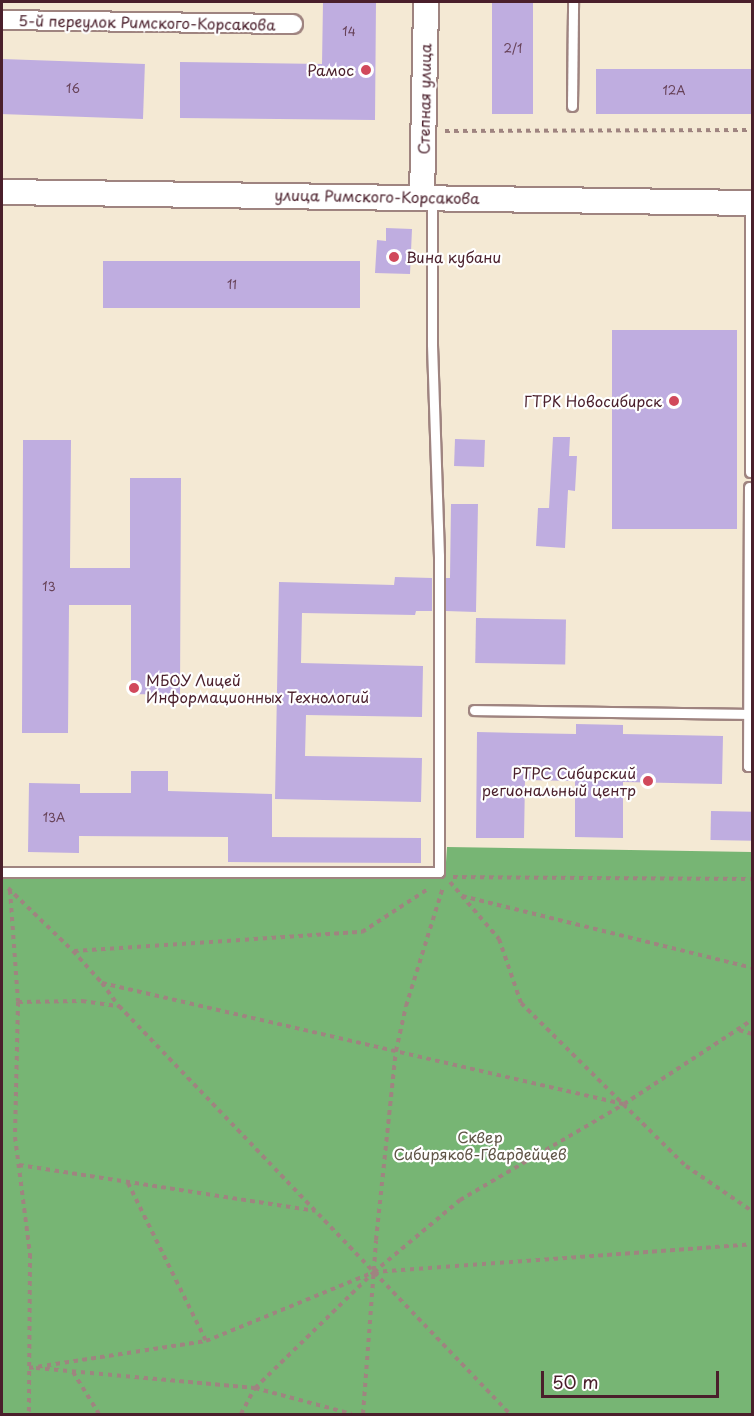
<!DOCTYPE html>
<html>
<head>
<meta charset="utf-8">
<style>
	body { margin:0 }
	#map { position:relative; width:754px; height:1416px; overflow:hidden; background:#f4e9d4; font-family:"Playpen Sans",sans-serif }
	div>[style] { position:absolute }
	.forest>* { inset:0; background:#77b574 }
	.building>* { inset:0; background:#bfade0; transform-origin:0 0 }
	.path>* { height:4px; margin-top:-2px; transform-origin:0; background:repeating-linear-gradient(90deg,#9f8480 0 4.5px,transparent 0 9px) }
	.roads { filter:drop-shadow(2px 0 #9f8480) drop-shadow(-2px 0 #9f8480) drop-shadow(0 2px #9f8480) drop-shadow(0 -2px #9f8480) }
	.service>* { height:9px; margin:-4.5px; padding:0 4.5px; transform-origin:4.5px; border-radius:4.5px; background:#fff }
	.minor>* { height:18px; margin:-9px; padding:0 9px; transform-origin:9px; border-radius:9px; background:#fff }
	.tertiary>* { height:24px; margin:-12px; padding:0 12px; transform-origin:12px; border-radius:12px; background:#fff }
	.dots>* { width:16px; height:16px; translate:-50% -50%; box-sizing:border-box; border:3px solid #fff; border-radius:50% }
	span { translate:-50% -50%; white-space:nowrap; text-align:center; line-height:1.15; -webkit-text-stroke:4.5px #fff; paint-order:stroke }
	.number-label { font-size:12px; color:#674258 }
	.number-label span { -webkit-text-stroke-width:0 }
	.street-label { font-size:15px; color:#4a1f2b }
	.poi-label { font-size:15px; color:#4a1f2b }
	.right { translate:-100% -50%; text-align:right }
	.left { translate:0 -50%; text-align:left }
	.park-label { font-size:15px; color:#605547 }
	.frame { position:absolute; inset:0; border:3px solid #4a1f2b; pointer-events:none }
	.scale { position:absolute; left:541px; top:1371px; width:178px; height:27px; box-sizing:border-box; border:3px solid #4a1f2b; border-top:0; padding-left:8px; font-size:18px; line-height:21px; white-space:nowrap; color:#4a1f2b; -webkit-text-stroke:4px #fff; paint-order:stroke }
</style>
</head>
<body>
<div id="map">
	<div class="forest">
		<div style="clip-path:polygon(447px 847px,752px 852px,752px 1414px,2px 1414px,2px 877px,445px 877px)"></div>
	</div>
	<div class="building">
		<div style="clip-path:polygon(323px 2px,376px 2px,375px 120px,180px 118px,180px 62px,322px 64px)"></div>
		<div style="left:492px;top:2px;width:41px;height:112px"></div>
		<div style="left:2px;top:59px;width:143px;height:55px;rotate:2deg"></div>
		<div style="left:596px;top:69px;width:157px;height:45px"></div>
		<div style="clip-path:polygon(386px 228px,412px 229px,410px 274px,375px 273px,377px 240px,386px 241px)"></div>
		<div style="left:103px;top:261px;width:257px;height:47px"></div>
		<div style="left:612px;top:330px;width:125px;height:199px"></div>
		<div style="clip-path:polygon(553px 437px,570px 437px,569px 456px,577px 456px,575px 491px,568px 490px,565px 548px,536px 546px,538px 508px,549px 508px)"></div>
		<div style="left:455px;top:439px;width:30px;height:27px;rotate:2deg"></div>
		<div style="clip-path:polygon(23px 440px,71px 440px,70px 568px,130px 568px,130px 478px,181px 478px,180px 695px,131px 694px,131px 605px,69px 605px,68px 733px,22px 733px)"></div>
		<div style="clip-path:polygon(451px 504px,478px 504px,476px 612px,446px 611px,446px 578px,450px 578px)"></div>
		<div style="clip-path:polygon(395px 577px,432px 578px,432px 611px,416px 611px,415px 615px,302px 613px,301px 663px,423px 666px,422px 717px,306px 715px,305px 756px,422px 758px,421px 802px,275px 799px,279px 582px,394px 585px)"></div>
		<div style="left:476px;top:618px;width:90px;height:45px;rotate:1deg"></div>
		<div style="clip-path:polygon(576px 724px,623px 725px,623px 734px,723px 736px,722px 784px,623px 782px,623px 838px,575px 837px,575px 781px,525px 780px,524px 838px,476px 838px,477px 732px,576px 734px)"></div>
		<div style="clip-path:polygon(131px 771px,168px 771px,168px 791px,272px 794px,272px 837px,421px 838px,421px 863px,228px 862px,228px 837px,79px 836px,79px 853px,28px 852px,29px 783px,80px 784px,80px 793px,131px 793px)"></div>
		<div style="left:711px;top:811px;width:42px;height:29px;rotate:1deg"></div>
	</div>
	<div class="path">
		<div style="left:445px;top:131px;width:307px;rotate:-0.2deg"></div>
		<div style="left:453px;top:877px;width:299px;rotate:0.4deg"></div>
		<div style="left:450px;top:882px;width:75px;rotate:49.3deg"></div>
		<div style="left:499px;top:939px;width:68px;rotate:71deg"></div>
		<div style="left:521px;top:1003px;width:232px;rotate:44.7deg"></div>
		<div style="left:686px;top:1166px;width:80px;rotate:34.3deg"></div>
		<div style="left:8px;top:888px;width:91px;rotate:44.1deg"></div>
		<div style="left:73px;top:951px;width:43px;rotate:47.8deg"></div>
		<div style="left:102px;top:983px;width:29px;rotate:54deg"></div>
		<div style="left:119px;top:1006px;width:565px;rotate:46.22deg"></div>
		<div style="left:10px;top:890px;width:112px;rotate:85.9deg"></div>
		<div style="left:18px;top:1002px;width:135px;rotate:91.3deg"></div>
		<div style="left:15px;top:1137px;width:118px;rotate:82.7deg"></div>
		<div style="left:30px;top:1254px;width:160px;rotate:90.4deg"></div>
		<div style="left:462px;top:896px;width:299px;rotate:13.9deg"></div>
		<div style="left:74px;top:951px;width:289px;rotate:-3.8deg"></div>
		<div style="left:362px;top:932px;width:79px;rotate:-33.1deg"></div>
		<div style="left:102px;top:983px;width:535px;rotate:13.07deg"></div>
		<div style="left:18px;top:1002px;width:64px;rotate:-0.9deg"></div>
		<div style="left:82px;top:1001px;width:37px;rotate:8deg"></div>
		<div style="left:739px;top:1030px;width:14px;rotate:17deg"></div>
		<div style="left:19px;top:1165px;width:300px;rotate:8.8deg"></div>
		<div style="left:128px;top:1183px;width:176px;rotate:63.7deg"></div>
		<div style="left:29px;top:1368px;width:179px;rotate:-8.7deg"></div>
		<div style="left:206px;top:1341px;width:182px;rotate:-22.3deg"></div>
		<div style="left:374px;top:1272px;width:379px;rotate:-4.2deg"></div>
		<div style="left:36px;top:1368px;width:220px;rotate:5.2deg"></div>
		<div style="left:255px;top:1388px;width:100px;rotate:15deg"></div>
		<div style="left:73px;top:1372px;width:49px;rotate:58.2deg"></div>
		<div style="left:241px;top:1414px;width:30px;rotate:-62deg"></div>
		<div style="left:255px;top:1388px;width:166px;rotate:-44.3deg"></div>
		<div style="left:374px;top:1272px;width:112px;rotate:-39.9deg"></div>
		<div style="left:460px;top:1200px;width:190px;rotate:-30.3deg"></div>
		<div style="left:624px;top:1104px;width:153px;rotate:-33.3deg"></div>
		<div style="left:363px;top:1414px;width:174px;rotate:-85.7deg"></div>
		<div style="left:376px;top:1240px;width:190px;rotate:-84deg"></div>
		<div style="left:396px;top:1051px;width:46px;rotate:-77.5deg"></div>
		<div style="left:406px;top:1006px;width:125px;rotate:-72.7deg"></div>
	</div>
	<div class="roads">
		<div class="service">
			<div style="left:572px;top:106px;width:104px;rotate:-89.4deg"></div>
			<div style="left:750px;top:472px;width:267px;rotate:-90deg"></div>
			<div style="left:749px;top:487px;width:279px;rotate:90.2deg"></div>
			<div style="left:748px;top:766px;width:4px"></div>
			<div style="left:474px;top:710px;width:274px;rotate:0.8deg"></div>
			<div style="left:2px;top:872px;width:437px"></div>
			<div style="left:439px;top:872px;width:316px;rotate:-90deg"></div>
			<div style="left:439px;top:556px;width:212px;rotate:-91.9deg"></div>
			<div style="left:432px;top:344px;width:145px;rotate:-90deg"></div>
		</div>
		<div class="minor">
			<div style="left:2px;top:20px;width:291px;rotate:0.8deg"></div>
		</div>
		<div class="tertiary">
			<div style="left:2px;top:192px;width:750px;rotate:0.84deg"></div>
			<div style="left:422px;top:197px;width:195px;rotate:-88.8deg"></div>
		</div>
	</div>
	<div class="dots">
		<div style="left:366px;top:70px;background:#d1495b"></div>
		<div style="left:394px;top:257px;background:#d1495b"></div>
		<div style="left:674px;top:401px;background:#d1495b"></div>
		<div style="left:134px;top:688px;background:#d1495b"></div>
		<div style="left:648px;top:781px;background:#d1495b"></div>
	</div>
	<div class="number-label">
		<span style="left:349px;top:32px">14</span>
		<span style="left:513px;top:49px">2/1</span>
		<span style="left:73px;top:89px">16</span>
		<span style="left:674px;top:91px">12А</span>
		<span style="left:232px;top:285px">11</span>
		<span style="left:49px;top:587px">13</span>
		<span style="left:54px;top:818px">13А</span>
	</div>
	<div class="street-label">
		<span style="left:147px;top:22px;rotate:1deg">5-й переулок Римского-Корсакова</span>
		<span style="left:424px;top:99px;rotate:-89deg">Степная улица</span>
		<span style="left:377px;top:196px;rotate:1deg">улица Римского-Корсакова</span>
	</div>
	<div class="poi-label">
		<span class="right" style="left:354px;top:70px">Рамос</span>
		<span class="left" style="left:406px;top:257px">Вина кубани</span>
		<span class="right" style="left:662px;top:401px">ГТРК Новосибирск</span>
		<span class="left" style="left:146px;top:688px">МБОУ Лицей<br>Информационных Технологий</span>
		<span class="right" style="left:636px;top:781px">РТРС Сибирский<br>региональный центр</span>
	</div>
	<div class="park-label">
		<span style="left:480px;top:1145px">Сквер<br>Сибиряков-Гвардейцев</span>
	</div>
	<div class="frame"></div>
	<div class="scale">50 m</div>
</div>
</body>
</html>
